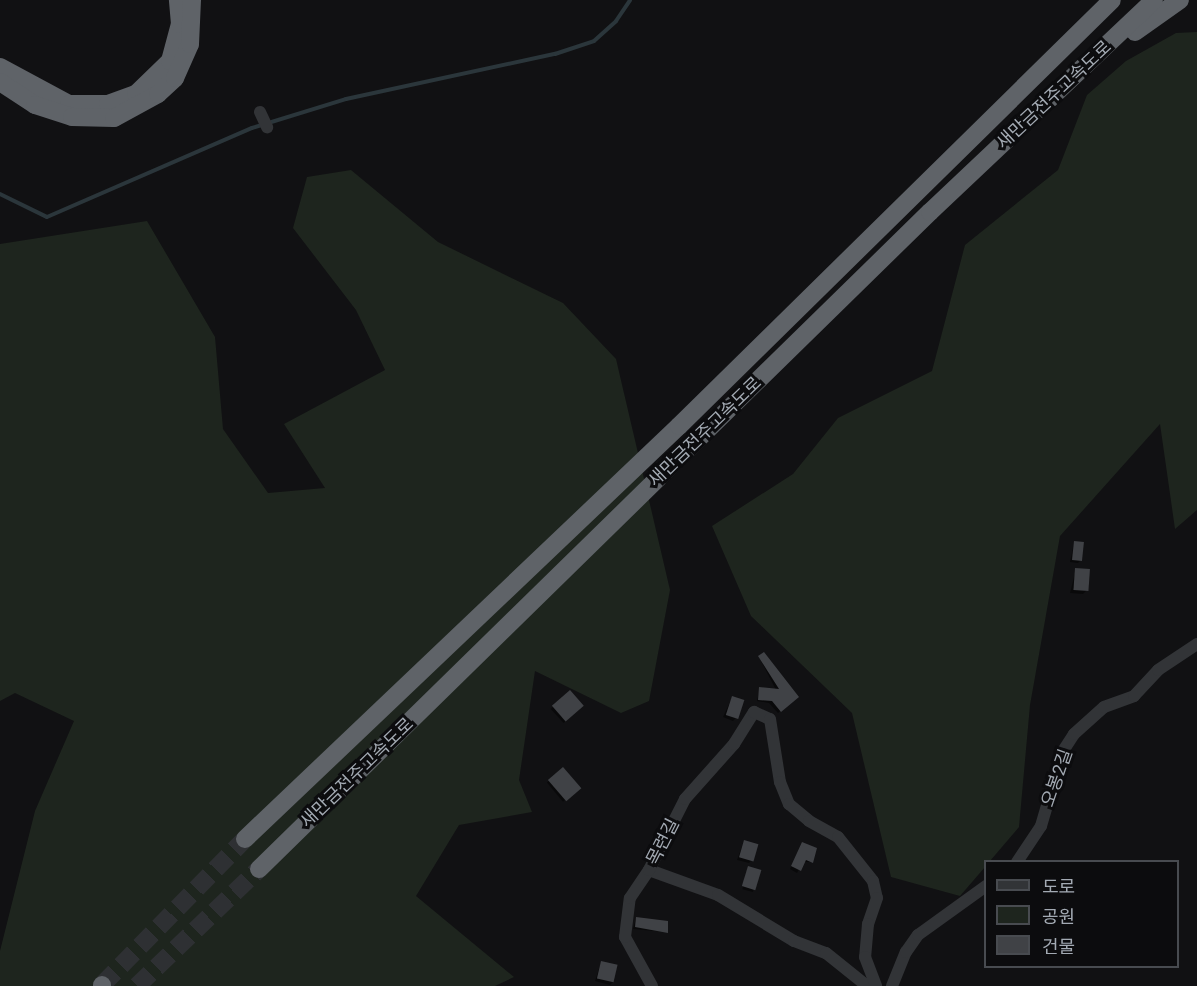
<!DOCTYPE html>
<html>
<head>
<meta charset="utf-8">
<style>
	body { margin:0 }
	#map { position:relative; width:1197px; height:986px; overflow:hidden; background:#111113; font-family:Roboto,"Noto Sans KR",sans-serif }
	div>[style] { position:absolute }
	.green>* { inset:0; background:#1e251e }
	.shadow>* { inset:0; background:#0007; transform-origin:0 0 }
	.stream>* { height:4px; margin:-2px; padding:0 2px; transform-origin:2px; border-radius:2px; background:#2b363b }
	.building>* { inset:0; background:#404246; transform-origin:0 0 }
	.highway-tunnel>* { height:18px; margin-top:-9px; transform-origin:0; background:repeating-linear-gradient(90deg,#2e3033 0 18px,transparent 0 27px) }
	.minor>* { height:12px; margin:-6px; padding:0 6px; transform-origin:6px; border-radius:6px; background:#323437 }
	.highway>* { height:18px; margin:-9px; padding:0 9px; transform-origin:9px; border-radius:9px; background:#5f6368 }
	span { translate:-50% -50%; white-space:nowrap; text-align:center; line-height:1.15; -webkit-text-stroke:6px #0c0c0e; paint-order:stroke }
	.street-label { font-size:18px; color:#a3aab3 }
	.legend { position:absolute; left:984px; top:860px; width:195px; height:108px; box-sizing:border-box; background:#0c0c0e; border:2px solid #484b50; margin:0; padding:8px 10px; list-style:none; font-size:18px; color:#a3aab3 }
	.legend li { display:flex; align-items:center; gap:12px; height:30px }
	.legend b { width:30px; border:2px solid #484b50 }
</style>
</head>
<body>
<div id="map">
	<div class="green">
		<div style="clip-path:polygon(1197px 32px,1197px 510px,1175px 529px,1160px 424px,1060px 536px,1030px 705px,1019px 827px,990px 861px,986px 862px,985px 867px,960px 896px,891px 877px,852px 713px,751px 616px,712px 526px,793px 474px,838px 418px,932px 371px,965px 245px,1058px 170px,1087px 95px,1126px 61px,1176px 33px)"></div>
		<div style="clip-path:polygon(351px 170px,438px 242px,563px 303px,616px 359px,670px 590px,649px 701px,621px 713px,535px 671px,519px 780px,532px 812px,459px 825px,416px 896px,514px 977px,495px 986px,0 986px,0 951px,35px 811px,74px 721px,15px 693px,0 701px,0 244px,147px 221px,215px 337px,223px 429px,268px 493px,325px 488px,284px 424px,385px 370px,356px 310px,293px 228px,307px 177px)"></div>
	</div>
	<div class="shadow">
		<div style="clip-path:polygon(1074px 543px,1081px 560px,1078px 563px,1070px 562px)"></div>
		<div style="clip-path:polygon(1076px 569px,1086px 591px,1083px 594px,1070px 593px)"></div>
		<div style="clip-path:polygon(759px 657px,797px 697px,778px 713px,769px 703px,757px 701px,760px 688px,776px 690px)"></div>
		<div style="left:569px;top:692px;width:19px;height:25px;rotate:47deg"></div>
		<div style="clip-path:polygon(732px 698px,736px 718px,733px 721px,723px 717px)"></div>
		<div style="left:563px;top:769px;width:25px;height:21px;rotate:50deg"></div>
		<div style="clip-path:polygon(744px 841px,752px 860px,749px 863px,737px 860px)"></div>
		<div style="clip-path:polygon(803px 844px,812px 862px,803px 862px,797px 873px,790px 869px)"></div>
		<div style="left:748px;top:868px;width:11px;height:22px;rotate:15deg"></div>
		<div style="clip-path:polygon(636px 918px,666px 932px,633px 929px)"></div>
		<div style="clip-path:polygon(601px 963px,613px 982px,610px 985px,595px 981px)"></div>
	</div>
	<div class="stream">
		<div style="left:0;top:194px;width:52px;rotate:26.1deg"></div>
		<div style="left:47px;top:217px;width:223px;rotate:-23.5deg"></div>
		<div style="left:252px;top:128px;width:98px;rotate:-17.1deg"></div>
		<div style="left:346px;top:99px;width:214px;rotate:-12.2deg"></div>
		<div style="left:555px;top:54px;width:41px;rotate:-18.4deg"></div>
		<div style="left:594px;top:41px;width:30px;rotate:-42deg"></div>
		<div style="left:616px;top:21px;width:25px;rotate:-56deg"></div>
	</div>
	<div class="building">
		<div style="left:1074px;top:541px;width:10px;height:19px;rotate:6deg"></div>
		<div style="left:1075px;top:568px;width:15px;height:22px;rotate:4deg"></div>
		<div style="clip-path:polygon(764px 652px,799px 697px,781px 712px,772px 701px,758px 700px,759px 687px,779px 689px,758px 656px)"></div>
		<div style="left:570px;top:690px;width:21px;height:24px;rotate:49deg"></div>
		<div style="left:732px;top:696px;width:13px;height:20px;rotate:18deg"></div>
		<div style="left:563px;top:767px;width:28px;height:20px;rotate:49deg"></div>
		<div style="left:744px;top:840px;width:15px;height:18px;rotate:16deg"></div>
		<div style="clip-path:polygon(802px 842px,817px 848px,813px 863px,806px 860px,801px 871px,791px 866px)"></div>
		<div style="left:748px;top:866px;width:14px;height:21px;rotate:17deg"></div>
		<div style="clip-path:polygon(636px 917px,668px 921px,668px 933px,635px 927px)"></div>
		<div style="left:601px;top:961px;width:17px;height:18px;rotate:13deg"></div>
	</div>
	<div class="highway-tunnel">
		<div style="left:102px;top:985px;width:204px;rotate:-45.6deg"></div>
		<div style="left:137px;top:986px;width:169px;rotate:-43.8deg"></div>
	</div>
	<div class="minor">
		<div style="left:260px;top:112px;width:17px;rotate:65deg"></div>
		<div style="left:1017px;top:862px;width:43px;rotate:-56.3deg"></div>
		<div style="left:1041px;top:826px;width:78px;rotate:-73.7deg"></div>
		<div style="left:1063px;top:751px;width:20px;rotate:-57deg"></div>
		<div style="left:1074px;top:734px;width:40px;rotate:-42deg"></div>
		<div style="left:1104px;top:707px;width:32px;rotate:-20deg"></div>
		<div style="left:1134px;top:696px;width:35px;rotate:-47deg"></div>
		<div style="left:1158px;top:670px;width:47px;rotate:-33.7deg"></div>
		<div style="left:649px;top:870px;width:73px;rotate:19.9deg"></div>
		<div style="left:718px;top:895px;width:89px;rotate:31.2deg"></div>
		<div style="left:794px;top:941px;width:34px;rotate:21deg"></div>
		<div style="left:826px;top:953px;width:53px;rotate:38.8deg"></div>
		<div style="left:652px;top:986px;width:56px;rotate:-118.9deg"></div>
		<div style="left:625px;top:937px;width:39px;rotate:-83deg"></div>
		<div style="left:630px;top:898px;width:34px;rotate:-56deg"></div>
		<div style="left:649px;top:870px;width:80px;rotate:-63.1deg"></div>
		<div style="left:685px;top:799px;width:74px;rotate:-48.3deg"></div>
		<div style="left:734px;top:744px;width:38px;rotate:-58deg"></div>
		<div style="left:754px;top:712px;width:17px;rotate:24deg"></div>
		<div style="left:770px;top:719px;width:64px;rotate:81deg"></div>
		<div style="left:780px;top:782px;width:24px;rotate:68deg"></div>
		<div style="left:789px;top:804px;width:26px;rotate:40deg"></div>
		<div style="left:809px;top:821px;width:33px;rotate:29deg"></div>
		<div style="left:838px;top:837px;width:56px;rotate:51.5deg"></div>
		<div style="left:873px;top:881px;width:17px;rotate:77deg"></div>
		<div style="left:877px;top:898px;width:28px;rotate:109deg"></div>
		<div style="left:868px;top:924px;width:33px;rotate:95deg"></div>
		<div style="left:865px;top:957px;width:31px;rotate:69deg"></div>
		<div style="left:892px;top:986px;width:37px;rotate:-68deg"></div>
		<div style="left:906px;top:952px;width:21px;rotate:-55deg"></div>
		<div style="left:918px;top:935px;width:84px;rotate:-35.8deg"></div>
	</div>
	<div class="highway">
		<div style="left:1135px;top:32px;width:55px;rotate:-35.4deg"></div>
		<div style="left:0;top:67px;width:78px;rotate:28.2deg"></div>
		<div style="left:69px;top:104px;width:39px"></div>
		<div style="left:108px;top:104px;width:30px;rotate:-20deg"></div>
		<div style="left:136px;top:94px;width:47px;rotate:-44.1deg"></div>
		<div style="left:170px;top:61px;width:38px;rotate:-75deg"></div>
		<div style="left:180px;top:24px;width:24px;rotate:-95deg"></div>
		<div style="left:0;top:82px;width:42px;rotate:33.3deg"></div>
		<div style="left:35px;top:105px;width:39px;rotate:18deg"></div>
		<div style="left:72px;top:117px;width:42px;rotate:1.4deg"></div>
		<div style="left:114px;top:118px;width:50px;rotate:-28.6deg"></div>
		<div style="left:158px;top:94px;width:23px;rotate:-43deg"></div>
		<div style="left:175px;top:78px;width:37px;rotate:-66deg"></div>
		<div style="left:190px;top:44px;width:44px;rotate:-87.4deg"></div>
		<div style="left:245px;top:839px;width:599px;rotate:-43.58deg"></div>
		<div style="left:679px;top:426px;width:607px;rotate:-44.53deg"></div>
		<div style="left:259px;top:869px;width:939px;rotate:-44.4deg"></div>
		<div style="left:930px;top:212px;width:308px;rotate:-43.4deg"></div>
		<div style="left:102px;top:986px;width:1px;rotate:-90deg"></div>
	</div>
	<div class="street-label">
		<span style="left:1054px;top:95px;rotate:-43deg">새만금전주고속도로</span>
		<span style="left:705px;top:432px;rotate:-44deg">새만금전주고속도로</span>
		<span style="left:357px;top:773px;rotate:-44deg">새만금전주고속도로</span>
		<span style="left:1057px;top:778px;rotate:-71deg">오봉2길</span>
		<span style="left:663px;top:842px;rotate:-63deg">목련길</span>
	</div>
	<ul class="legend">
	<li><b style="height:8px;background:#323437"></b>도로</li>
	<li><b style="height:16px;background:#1e251e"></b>공원</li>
	<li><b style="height:16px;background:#404246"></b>건물</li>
	</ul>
</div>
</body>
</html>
